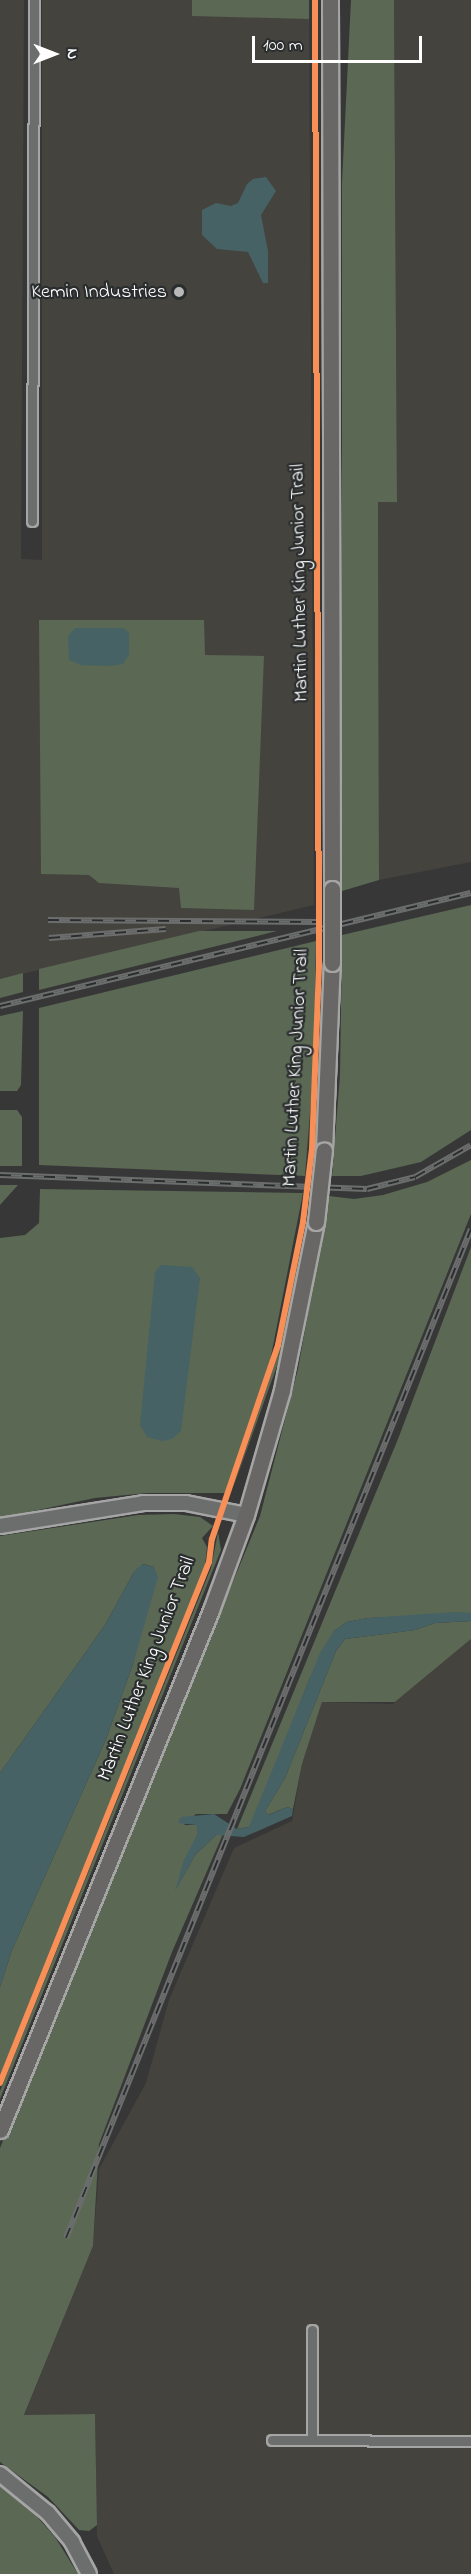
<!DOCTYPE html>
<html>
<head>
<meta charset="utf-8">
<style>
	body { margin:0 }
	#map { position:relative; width:471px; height:2574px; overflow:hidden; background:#373737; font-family:"Indie Flower",sans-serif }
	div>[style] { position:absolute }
	.built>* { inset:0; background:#45433e }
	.green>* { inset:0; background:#5a6854 }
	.water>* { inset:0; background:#466265 }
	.roads { filter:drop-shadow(2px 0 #a5a5a5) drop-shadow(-2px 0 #a5a5a5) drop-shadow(0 2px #a5a5a5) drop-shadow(0 -2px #a5a5a5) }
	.street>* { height:9px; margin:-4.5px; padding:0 4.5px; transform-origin:4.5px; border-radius:4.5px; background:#6c6d6d }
	.secondary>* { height:14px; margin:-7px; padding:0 7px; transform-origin:7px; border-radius:7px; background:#6c6d6d }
	.primary>* { height:15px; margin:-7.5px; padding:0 7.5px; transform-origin:7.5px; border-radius:7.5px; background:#686765 }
	.rail>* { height:6px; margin-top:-3px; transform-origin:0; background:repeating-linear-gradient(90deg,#2a2d2e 0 11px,#6c6d6d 0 22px); box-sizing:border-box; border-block:2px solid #6c6d6d }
	.bridges { filter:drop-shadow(2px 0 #a5a5a5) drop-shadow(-2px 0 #a5a5a5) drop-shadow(0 2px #a5a5a5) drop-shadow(0 -2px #a5a5a5) }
	.primary-bridge>* { height:15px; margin:-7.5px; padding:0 7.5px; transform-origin:7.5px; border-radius:7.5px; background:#686765 }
	.cycleway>* { height:6px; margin:-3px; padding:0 3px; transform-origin:3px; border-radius:3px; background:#f78f57 }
	.dots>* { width:16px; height:16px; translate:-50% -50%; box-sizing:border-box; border:3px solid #2a2d2e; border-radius:50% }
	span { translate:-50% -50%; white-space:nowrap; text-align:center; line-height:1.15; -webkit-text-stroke:4.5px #2a2d2e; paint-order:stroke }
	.poi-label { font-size:20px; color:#fff }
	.right { translate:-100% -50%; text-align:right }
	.street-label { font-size:20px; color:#fff }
	.north { position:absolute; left:24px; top:24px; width:60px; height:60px; -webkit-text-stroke:4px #2a2d2e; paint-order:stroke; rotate:90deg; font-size:16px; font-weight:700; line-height:24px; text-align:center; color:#fff }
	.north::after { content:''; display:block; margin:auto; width:21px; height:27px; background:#fff; clip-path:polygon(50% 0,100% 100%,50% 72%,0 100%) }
	.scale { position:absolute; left:252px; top:36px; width:170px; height:27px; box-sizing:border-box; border:3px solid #fff; border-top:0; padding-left:8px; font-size:18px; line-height:21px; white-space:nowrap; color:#fff; -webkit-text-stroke:4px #2a2d2e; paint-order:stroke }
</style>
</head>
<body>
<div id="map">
	<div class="built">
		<div style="clip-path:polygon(0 0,24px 0,21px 559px,42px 560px,42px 0,309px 0,314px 905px,0 979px)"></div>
		<div style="clip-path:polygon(394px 0,471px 0,471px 862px,379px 880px,378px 502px,397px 502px)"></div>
		<div style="clip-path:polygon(471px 1639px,471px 2574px,114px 2574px,97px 2536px,95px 2414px,24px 2416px,93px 2246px,99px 2169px,146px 2083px,169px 2000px,234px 1848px,292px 1821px,302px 1764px,322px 1702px,393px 1704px)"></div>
	</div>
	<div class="green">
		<div style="clip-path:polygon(192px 0,309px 0,309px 19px,192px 16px)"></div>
		<div style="clip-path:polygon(351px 0,394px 0,397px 502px,378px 502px,379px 880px,342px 891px,342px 182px)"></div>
		<div style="clip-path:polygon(39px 620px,204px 620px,205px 655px,264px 656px,254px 910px,181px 908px,179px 888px,99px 883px,89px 875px,41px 874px)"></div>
		<div style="clip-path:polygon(471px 905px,471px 1130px,421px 1162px,361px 1176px,332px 1176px,340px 1075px,342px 935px)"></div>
		<div style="clip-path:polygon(199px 931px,277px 931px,39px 990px,39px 969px)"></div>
		<div style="clip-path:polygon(316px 941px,314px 1062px,305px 1176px,39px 1165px,39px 1008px)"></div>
		<div style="clip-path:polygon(23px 973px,23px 992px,0 998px,0 979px)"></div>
		<div style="clip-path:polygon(23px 1011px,21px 1085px,17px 1091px,0 1091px,0 1016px)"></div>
		<div style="clip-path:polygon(0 1110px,17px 1110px,22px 1117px,22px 1166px,0 1166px)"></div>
		<div style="clip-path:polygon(471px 1160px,471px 1214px,240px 1789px,227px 1814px,196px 1814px,184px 1825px,197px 1825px,198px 1833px,176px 1889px,195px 1855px,216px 1835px,223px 1834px,172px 1952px,99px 2144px,93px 2246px,24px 2415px,95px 2414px,97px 2525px,89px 2531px,79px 2530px,48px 2497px,0 2462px,0 2148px,260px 1516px,298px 1369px,329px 1196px,354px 1199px,383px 1195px,427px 1182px)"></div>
		<div style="clip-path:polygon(0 1185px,18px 1185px,0 1205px)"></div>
		<div style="clip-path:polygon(40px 1189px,303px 1193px,270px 1361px,226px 1493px,147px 1493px,95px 1498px,0 1518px,0 1238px,25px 1235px,39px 1223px)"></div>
		<div style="clip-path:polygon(302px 1241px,281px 1355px,233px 1488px,278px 1354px)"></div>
		<div style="clip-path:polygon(471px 1247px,471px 1613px,368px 1618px,347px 1622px,334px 1631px,309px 1680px,256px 1817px,249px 1827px,237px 1829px,398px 1439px)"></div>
		<div style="clip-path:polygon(174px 1514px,200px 1517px,213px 1526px,202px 1538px,207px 1547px,205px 1566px,0 2076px,0 1987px,12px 1950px,106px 1739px,133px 1664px,154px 1567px,143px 1564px,134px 1572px,105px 1625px,0 1773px,0 1536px,138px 1515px)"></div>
		<div style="clip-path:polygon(218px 1532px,221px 1550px,0 2099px,0 2091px,211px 1568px)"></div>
		<div style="clip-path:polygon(471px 1621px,471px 1639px,395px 1702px,322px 1702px,302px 1764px,293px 1809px,287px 1807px,268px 1815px,265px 1811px,285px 1778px,336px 1651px,345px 1639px,415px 1630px,435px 1623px)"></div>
		<div style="clip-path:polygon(0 2486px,32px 2511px,55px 2537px,78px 2574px,0 2574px)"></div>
	</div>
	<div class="water">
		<div style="clip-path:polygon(266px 177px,276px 191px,261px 215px,268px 251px,268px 283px,263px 283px,248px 252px,217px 249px,202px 235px,202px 210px,216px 203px,231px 206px,238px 203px,247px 184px,253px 179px)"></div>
		<div style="clip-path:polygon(75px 628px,123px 628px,129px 633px,129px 655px,123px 664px,109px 666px,81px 665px,69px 660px,68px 636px)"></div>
		<div style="clip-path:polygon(161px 1265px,192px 1267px,200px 1278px,181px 1431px,172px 1439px,162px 1441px,147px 1437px,140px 1425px,155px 1272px)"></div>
		<div style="clip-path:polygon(142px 1564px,154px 1567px,158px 1577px,133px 1664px,106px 1739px,12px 1950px,0 1987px,0 1773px,105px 1625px,134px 1572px)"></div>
		<div style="clip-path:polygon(455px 1612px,471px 1613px,471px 1621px,435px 1623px,415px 1630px,345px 1639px,336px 1651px,285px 1778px,265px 1811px,269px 1815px,287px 1807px,293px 1809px,292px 1816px,244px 1837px,216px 1835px,195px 1855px,175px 1891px,184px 1860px,198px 1833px,196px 1825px,178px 1823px,181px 1817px,214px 1814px,237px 1829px,249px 1827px,320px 1653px,334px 1631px,347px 1622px,368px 1618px)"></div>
	</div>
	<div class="roads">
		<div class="street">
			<div style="left:32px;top:521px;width:521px;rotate:-89.78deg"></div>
			<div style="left:272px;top:2440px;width:199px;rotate:0.3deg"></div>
			<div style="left:312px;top:2440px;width:110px;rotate:-90deg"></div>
		</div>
		<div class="secondary">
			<div style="left:0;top:1526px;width:145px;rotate:-9.1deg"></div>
			<div style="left:143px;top:1503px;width:43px"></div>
			<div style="left:186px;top:1503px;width:61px;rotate:11.3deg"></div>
			<div style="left:0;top:2474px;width:62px;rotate:39.1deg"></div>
			<div style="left:48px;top:2513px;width:38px;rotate:50deg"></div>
			<div style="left:72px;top:2542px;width:36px;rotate:62deg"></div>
		</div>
		<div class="primary">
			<div style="left:330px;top:0;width:889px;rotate:89.87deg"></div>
			<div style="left:324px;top:1150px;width:187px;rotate:-87.6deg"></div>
			<div style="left:0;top:2130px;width:561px;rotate:-67.91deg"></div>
			<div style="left:211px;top:1610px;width:101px;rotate:-69.8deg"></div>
			<div style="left:246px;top:1515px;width:130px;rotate:-73.9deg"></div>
			<div style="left:282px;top:1390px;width:171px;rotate:-78.6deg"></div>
		</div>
	</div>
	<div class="rail">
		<div style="left:48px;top:920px;width:273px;rotate:0.4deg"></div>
		<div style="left:49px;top:938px;width:117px;rotate:-4.4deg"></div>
		<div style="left:0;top:1006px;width:484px;rotate:-13.5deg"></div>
		<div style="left:0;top:1175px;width:367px;rotate:2.2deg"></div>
		<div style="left:367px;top:1189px;width:49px;rotate:-14deg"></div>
		<div style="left:415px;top:1177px;width:64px;rotate:-29.7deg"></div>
		<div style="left:66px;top:2238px;width:1087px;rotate:-68.13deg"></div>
	</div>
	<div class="bridges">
		<div class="primary-bridge">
			<div style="left:332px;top:889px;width:74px;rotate:90deg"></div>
			<div style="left:316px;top:1222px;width:72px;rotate:-83.7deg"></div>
		</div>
	</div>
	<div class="cycleway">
		<div style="left:0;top:2083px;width:561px;rotate:-68.14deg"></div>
		<div style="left:209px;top:1562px;width:23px;rotate:-83deg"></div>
		<div style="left:212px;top:1539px;width:205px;rotate:-71.2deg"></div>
		<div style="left:278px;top:1345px;width:126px;rotate:-78.5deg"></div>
		<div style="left:303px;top:1222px;width:74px;rotate:-83deg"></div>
		<div style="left:312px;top:1149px;width:183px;rotate:-87.8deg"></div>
		<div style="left:319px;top:966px;width:966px;rotate:-90.24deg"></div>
	</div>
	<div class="dots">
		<div style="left:179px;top:292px;background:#b9b9b9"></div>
	</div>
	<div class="poi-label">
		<span class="right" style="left:167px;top:292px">Kemin Industries</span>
	</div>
	<div class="street-label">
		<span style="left:300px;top:583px;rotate:-91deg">Martin Luther King Junior Trail</span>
		<span style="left:296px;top:1068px;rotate:-87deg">Martin Luther King Junior Trail</span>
		<span style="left:147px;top:1669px;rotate:-69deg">Martin Luther King Junior Trail</span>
	</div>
	<div class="north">N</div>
	<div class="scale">100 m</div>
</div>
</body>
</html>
